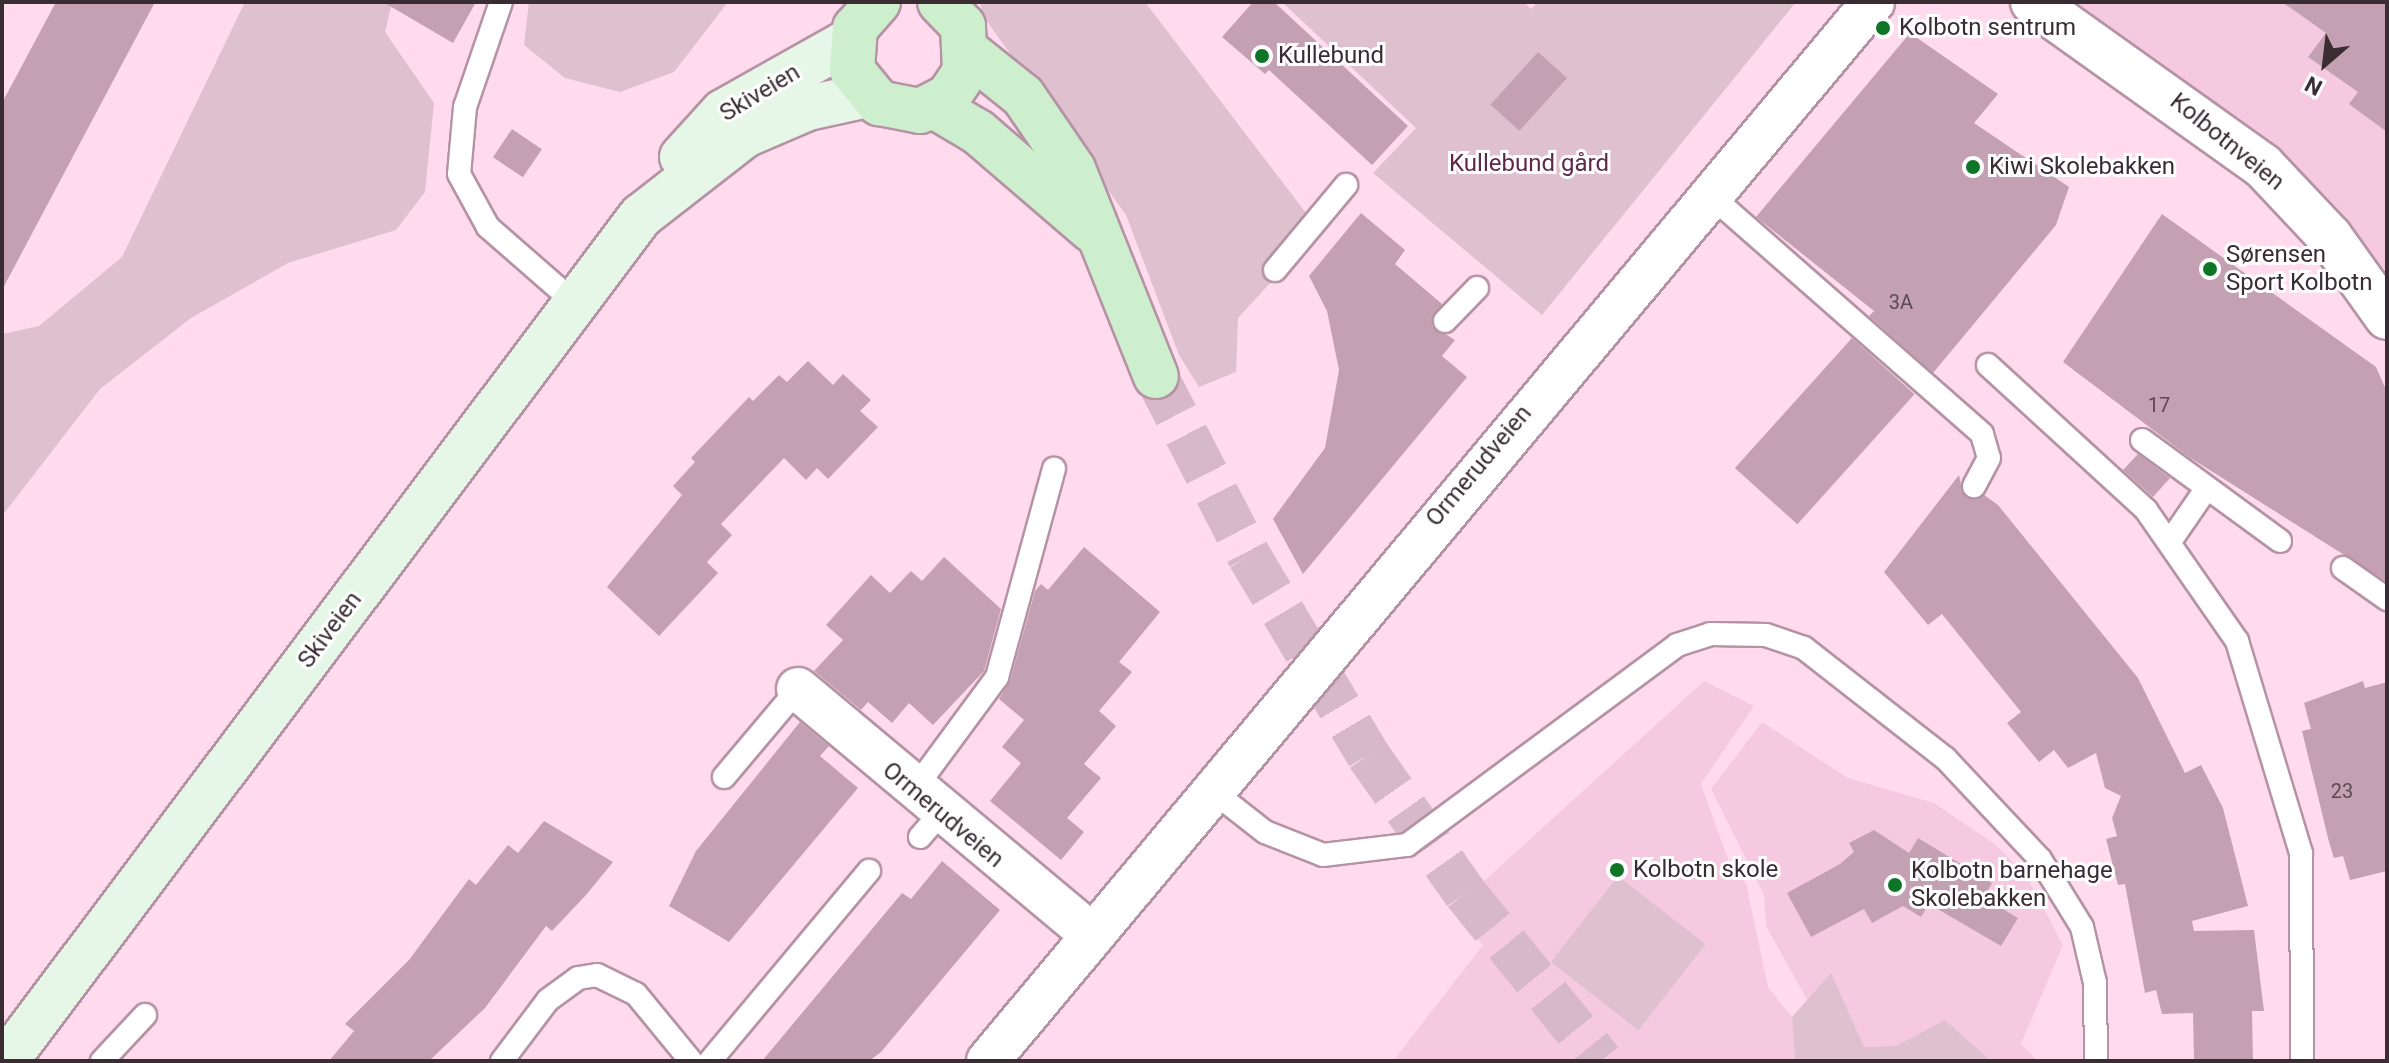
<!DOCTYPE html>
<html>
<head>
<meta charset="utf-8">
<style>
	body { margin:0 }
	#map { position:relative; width:2389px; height:1063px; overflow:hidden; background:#ffdbed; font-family:Roboto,sans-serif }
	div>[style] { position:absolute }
	.built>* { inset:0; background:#f5cae0 }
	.green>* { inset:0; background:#dec0cf; transform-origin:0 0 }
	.building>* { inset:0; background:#c3a1b2; transform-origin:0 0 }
	.primary-tunnel>* { height:44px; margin-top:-22px; transform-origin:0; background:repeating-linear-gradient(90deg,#d7b8c8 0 44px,transparent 0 66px) }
	.roads { filter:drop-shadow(2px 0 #b593a4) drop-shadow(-2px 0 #b593a4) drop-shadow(0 2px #b593a4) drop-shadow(0 -2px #b593a4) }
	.service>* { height:22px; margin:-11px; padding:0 11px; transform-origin:11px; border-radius:11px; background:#fff }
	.minor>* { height:42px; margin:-21px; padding:0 21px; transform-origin:21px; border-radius:21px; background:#fff }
	.tertiary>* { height:44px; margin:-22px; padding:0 22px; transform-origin:22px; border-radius:22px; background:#fff }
	.secondary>* { height:44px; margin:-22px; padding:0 22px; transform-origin:22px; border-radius:22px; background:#e6f7e7 }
	.primary>* { height:44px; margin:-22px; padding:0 22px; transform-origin:22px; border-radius:22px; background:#cdefce }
	.dots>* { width:22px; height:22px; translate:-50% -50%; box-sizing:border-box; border:4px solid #fff; border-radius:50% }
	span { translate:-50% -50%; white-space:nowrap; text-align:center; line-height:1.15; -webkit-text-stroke:6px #fff; paint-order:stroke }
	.number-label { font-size:20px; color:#5c4953 }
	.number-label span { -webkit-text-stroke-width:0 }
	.poi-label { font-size:24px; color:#392c33 }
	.left { translate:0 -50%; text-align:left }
	.street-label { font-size:24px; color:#392c33 }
	.park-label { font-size:24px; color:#5f2748 }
	.frame { position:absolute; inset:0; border:4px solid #392c33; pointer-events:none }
	.north { position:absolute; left:2285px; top:24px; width:80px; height:80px; -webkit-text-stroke:6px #fff; paint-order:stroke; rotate:208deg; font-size:22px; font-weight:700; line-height:32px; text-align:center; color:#392c33 }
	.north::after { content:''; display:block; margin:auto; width:28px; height:36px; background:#392c33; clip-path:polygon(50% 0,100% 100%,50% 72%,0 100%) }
</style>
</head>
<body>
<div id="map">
	<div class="built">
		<div style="clip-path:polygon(2034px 2px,2387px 2px,2387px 272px,2250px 156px)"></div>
		<div style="clip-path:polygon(1704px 681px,1754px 706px,1701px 784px,1733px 873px,1746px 883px,1768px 987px,1792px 1017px,1795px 1061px,1393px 1061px,1483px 945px,1452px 910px)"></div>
		<div style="clip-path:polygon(1762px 722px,1848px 778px,1934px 803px,1996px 845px,2026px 875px,2063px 945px,2021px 1044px,2038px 1061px,1841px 1061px,1766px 926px,1764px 895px,1711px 789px)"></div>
	</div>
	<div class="green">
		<div style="clip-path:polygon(245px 2px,392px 2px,385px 32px,434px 103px,425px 192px,396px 230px,288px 263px,191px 318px,100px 389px,2px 516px,2px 334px,39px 326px,122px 257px)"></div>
		<div style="clip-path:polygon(529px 2px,728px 2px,674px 72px,620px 92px,565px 78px,524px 45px)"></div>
		<div style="clip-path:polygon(980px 2px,1145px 2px,1319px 230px,1238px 318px,1236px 372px,1199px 387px,1179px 355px,1126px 215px,983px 16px)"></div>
		<div style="clip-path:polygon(1282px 2px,1524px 2px,1531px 9px,1538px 2px,1796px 2px,1542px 315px,1373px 173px,1416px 128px)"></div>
		<div style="left:1618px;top:876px;width:111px;height:109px;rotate:38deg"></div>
		<div style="clip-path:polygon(1831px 973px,1864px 1047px,1896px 1046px,1945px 1020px,1991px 1061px,1795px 1061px,1792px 1017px)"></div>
	</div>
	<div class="building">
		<div style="clip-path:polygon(56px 2px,155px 2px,2px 290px,2px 103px)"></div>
		<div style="clip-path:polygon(383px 2px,476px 2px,453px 43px)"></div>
		<div style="clip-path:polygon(1253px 2px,1274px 2px,1408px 126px,1372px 165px,1269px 70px,1265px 74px,1222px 37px)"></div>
		<div style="clip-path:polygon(2282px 2px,2387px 2px,2387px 132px,2349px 104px,2358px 92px,2308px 57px,2326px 33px)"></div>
		<div style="clip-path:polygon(1910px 33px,1998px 94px,1974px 123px,2069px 187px,2056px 225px,1933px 373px,1869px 316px,1874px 311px,1756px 217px)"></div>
		<div style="left:1538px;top:52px;width:39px;height:71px;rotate:42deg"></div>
		<div style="left:512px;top:129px;width:36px;height:34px;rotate:34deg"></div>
		<div style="clip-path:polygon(1361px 213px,1405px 250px,1395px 264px,1442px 304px,1432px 326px,1455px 340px,1442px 356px,1467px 377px,1303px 574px,1273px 519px,1325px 448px,1339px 370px,1327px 311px,1309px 276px)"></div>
		<div style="clip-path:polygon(2162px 214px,2376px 367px,2387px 392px,2387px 582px,2189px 457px,2063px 362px)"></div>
		<div style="left:1852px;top:338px;width:84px;height:175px;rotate:42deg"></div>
		<div style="clip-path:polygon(808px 361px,833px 385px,843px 374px,871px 400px,860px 411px,878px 427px,828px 479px,817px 468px,806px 480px,784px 458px,721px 524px,732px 535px,707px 562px,718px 573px,659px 636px,607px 587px,682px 495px,673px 486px,695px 462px,691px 458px,749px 397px,753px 401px,779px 375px,787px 382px)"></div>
		<div style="clip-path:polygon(2138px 454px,2170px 478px,2153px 497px,2123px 470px)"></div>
		<div style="clip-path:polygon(1959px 475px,1963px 494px,1984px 495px,1998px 505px,2138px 678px,2185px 773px,2201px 765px,2223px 808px,2248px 906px,2192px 921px,2194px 931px,2254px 930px,2264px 1011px,2252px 1011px,2253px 1061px,2194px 1061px,2193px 1013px,2162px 1014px,2156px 990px,2145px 993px,2125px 884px,2118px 885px,2106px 839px,2117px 836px,2112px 818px,2121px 796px,2105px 788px,2096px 753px,2068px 768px,2054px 750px,2039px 762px,2007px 723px,2021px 712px,1942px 614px,1928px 625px,1884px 572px)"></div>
		<div style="clip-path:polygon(1084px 547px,1160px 612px,1119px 662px,1132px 672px,1099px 711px,1116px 726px,1084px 764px,1101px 778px,1067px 818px,1084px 832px,1061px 860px,990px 801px,1021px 763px,1002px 747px,1024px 720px,999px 699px,1010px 681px,1035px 591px,1041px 584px,1048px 590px)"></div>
		<div style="clip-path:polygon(944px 557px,1001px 609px,984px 671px,933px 725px,909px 703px,892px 723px,868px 702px,861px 710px,814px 671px,843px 640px,826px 625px,871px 575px,890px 593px,911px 571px,922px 581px)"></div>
		<div style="clip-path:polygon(2363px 681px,2365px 688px,2387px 682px,2387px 871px,2350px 880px,2343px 856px,2334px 858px,2329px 842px,2302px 731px,2311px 729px,2304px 703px)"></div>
		<div style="clip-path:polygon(800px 722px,829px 746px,820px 756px,858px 788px,729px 942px,669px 906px,696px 851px)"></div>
		<div style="clip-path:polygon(544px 821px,613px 862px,586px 895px,552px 931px,546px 926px,485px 1008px,429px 1061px,329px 1061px,354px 1031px,345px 1024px,409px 960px,469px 879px,476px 885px,508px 845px,518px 853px)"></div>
		<div style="clip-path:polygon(1874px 830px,1909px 853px,1918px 838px,1992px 883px,1984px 898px,2018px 918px,2001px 946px,1929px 904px,1921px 917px,1903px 906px,1872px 923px,1864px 909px,1811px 937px,1787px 893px,1840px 864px,1854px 852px,1849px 843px)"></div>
		<div style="clip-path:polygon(942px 861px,1000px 910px,881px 1052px,869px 1061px,762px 1061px,902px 893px,911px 899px)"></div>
	</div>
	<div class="primary-tunnel">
		<div style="left:1156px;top:376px;width:203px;rotate:62.7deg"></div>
		<div style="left:1249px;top:556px;width:232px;rotate:59.1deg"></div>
		<div style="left:1368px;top:755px;width:169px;rotate:54.9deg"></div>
		<div style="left:1465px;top:893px;width:216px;rotate:51deg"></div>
	</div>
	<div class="roads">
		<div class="service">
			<div style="left:501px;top:2px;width:111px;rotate:108.9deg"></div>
			<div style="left:465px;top:107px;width:67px;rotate:95.1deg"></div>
			<div style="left:459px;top:174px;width:60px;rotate:61.3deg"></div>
			<div style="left:488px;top:227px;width:116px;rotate:41.1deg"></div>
			<div style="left:1709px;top:194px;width:363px;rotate:41.3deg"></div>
			<div style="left:1982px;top:434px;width:25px;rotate:74deg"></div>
			<div style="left:1989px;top:458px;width:32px;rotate:118deg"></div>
			<div style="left:1275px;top:270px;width:111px;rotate:-50.1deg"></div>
			<div style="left:1445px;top:321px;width:46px;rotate:-45.9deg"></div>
			<div style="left:1988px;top:365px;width:214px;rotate:42.5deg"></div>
			<div style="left:2146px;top:510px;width:160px;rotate:55.2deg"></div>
			<div style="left:2237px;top:641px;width:221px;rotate:73.2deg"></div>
			<div style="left:2301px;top:853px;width:208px;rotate:89.7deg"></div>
			<div style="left:2142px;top:440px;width:171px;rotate:36.2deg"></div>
			<div style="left:2171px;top:540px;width:62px;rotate:-55.5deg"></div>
			<div style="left:2343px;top:568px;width:54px;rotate:35.2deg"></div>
			<div style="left:724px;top:777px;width:115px;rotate:-49.9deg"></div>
			<div style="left:913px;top:791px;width:142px;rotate:-53.6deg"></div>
			<div style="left:997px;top:677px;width:216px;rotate:-74.7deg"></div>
			<div style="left:1214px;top:792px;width:65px;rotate:38.1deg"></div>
			<div style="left:1265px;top:832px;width:62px;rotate:21.6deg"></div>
			<div style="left:1323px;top:855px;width:85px;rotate:-6.8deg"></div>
			<div style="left:1407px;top:845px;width:336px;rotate:-36.5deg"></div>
			<div style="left:1677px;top:645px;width:35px;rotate:-18deg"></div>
			<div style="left:1710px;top:634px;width:56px;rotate:1deg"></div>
			<div style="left:1766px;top:635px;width:40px;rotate:18.9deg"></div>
			<div style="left:1804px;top:648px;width:179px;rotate:38deg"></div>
			<div style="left:1945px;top:758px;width:139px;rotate:46.8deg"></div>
			<div style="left:2040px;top:859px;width:80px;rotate:58.3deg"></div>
			<div style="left:2082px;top:927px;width:57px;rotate:76.9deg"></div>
			<div style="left:2095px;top:983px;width:78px;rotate:89.3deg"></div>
			<div style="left:920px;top:837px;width:30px;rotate:-49deg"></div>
			<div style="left:102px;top:1061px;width:63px;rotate:-46.9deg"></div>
			<div style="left:502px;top:1061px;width:76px;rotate:-53deg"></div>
			<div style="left:548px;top:1000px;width:37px;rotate:-36deg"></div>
			<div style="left:578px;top:978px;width:19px;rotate:-9deg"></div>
			<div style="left:597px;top:975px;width:43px;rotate:26deg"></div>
			<div style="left:636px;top:994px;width:87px;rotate:50.6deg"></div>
			<div style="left:710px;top:1061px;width:248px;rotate:-50.1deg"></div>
		</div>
		<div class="minor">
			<div style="left:798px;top:689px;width:383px;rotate:39.9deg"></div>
			<div style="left:988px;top:1061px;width:1380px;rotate:-50.11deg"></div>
		</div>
		<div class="tertiary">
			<div style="left:2033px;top:2px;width:282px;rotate:35.5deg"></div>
			<div style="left:2263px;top:166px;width:98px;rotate:46.7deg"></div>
			<div style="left:2330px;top:237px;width:98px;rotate:54.5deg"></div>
		</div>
		<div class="secondary">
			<div style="left:682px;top:157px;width:61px;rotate:-47.7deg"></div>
			<div style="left:723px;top:112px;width:147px;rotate:-29.4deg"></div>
			<div style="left:6px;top:1061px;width:1057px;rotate:-53.08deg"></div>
			<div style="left:641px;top:216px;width:132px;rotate:-37.9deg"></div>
			<div style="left:745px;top:135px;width:69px;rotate:-23.2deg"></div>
			<div style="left:808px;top:108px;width:61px;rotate:-12.2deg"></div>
		</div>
		<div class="primary">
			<div style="left:878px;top:2px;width:35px;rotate:131deg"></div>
			<div style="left:855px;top:28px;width:42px;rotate:94.1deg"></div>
			<div style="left:852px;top:70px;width:43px;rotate:50.7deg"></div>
			<div style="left:879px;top:103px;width:42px;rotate:11deg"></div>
			<div style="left:920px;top:111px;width:31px;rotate:-27deg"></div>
			<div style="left:948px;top:97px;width:30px;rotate:-56deg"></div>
			<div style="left:965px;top:72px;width:46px;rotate:-92.5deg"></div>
			<div style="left:963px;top:26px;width:33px;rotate:-134deg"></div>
			<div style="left:968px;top:52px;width:70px;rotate:38.7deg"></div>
			<div style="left:1023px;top:96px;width:88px;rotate:55.6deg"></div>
			<div style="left:1073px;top:169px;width:223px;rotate:68.2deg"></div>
			<div style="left:934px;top:106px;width:51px;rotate:30.6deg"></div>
			<div style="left:978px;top:132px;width:150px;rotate:40.7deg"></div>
		</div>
	</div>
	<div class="dots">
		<div style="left:1883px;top:28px;background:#0e7426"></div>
		<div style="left:1262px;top:56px;background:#0e7426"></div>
		<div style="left:1973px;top:167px;background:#0e7426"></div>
		<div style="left:2210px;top:269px;background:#0e7426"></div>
		<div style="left:1617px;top:870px;background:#0e7426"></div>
		<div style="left:1895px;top:885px;background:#0e7426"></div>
	</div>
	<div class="number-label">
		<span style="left:1901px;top:302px">3A</span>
		<span style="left:2159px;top:405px">17</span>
		<span style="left:2342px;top:791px">23</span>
	</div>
	<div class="poi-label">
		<span class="left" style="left:1899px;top:28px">Kolbotn sentrum</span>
		<span class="left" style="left:1278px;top:56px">Kullebund</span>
		<span class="left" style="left:1989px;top:167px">Kiwi Skolebakken</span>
		<span class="left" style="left:2226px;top:269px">Sørensen<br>Sport Kolbotn</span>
		<span class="left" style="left:1633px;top:870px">Kolbotn skole</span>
		<span class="left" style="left:1911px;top:885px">Kolbotn barnehage<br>Skolebakken</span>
	</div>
	<div class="street-label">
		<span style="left:760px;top:93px;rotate:-31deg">Skiveien</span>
		<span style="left:2227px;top:142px;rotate:39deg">Kolbotnveien</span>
		<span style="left:1479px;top:466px;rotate:-50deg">Ormerudveien</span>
		<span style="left:330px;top:630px;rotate:-53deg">Skiveien</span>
		<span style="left:943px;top:815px;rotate:40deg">Ormerudveien</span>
	</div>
	<div class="park-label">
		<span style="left:1529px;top:164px">Kullebund gård</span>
	</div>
	<div class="frame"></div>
	<div class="north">N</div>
</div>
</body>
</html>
